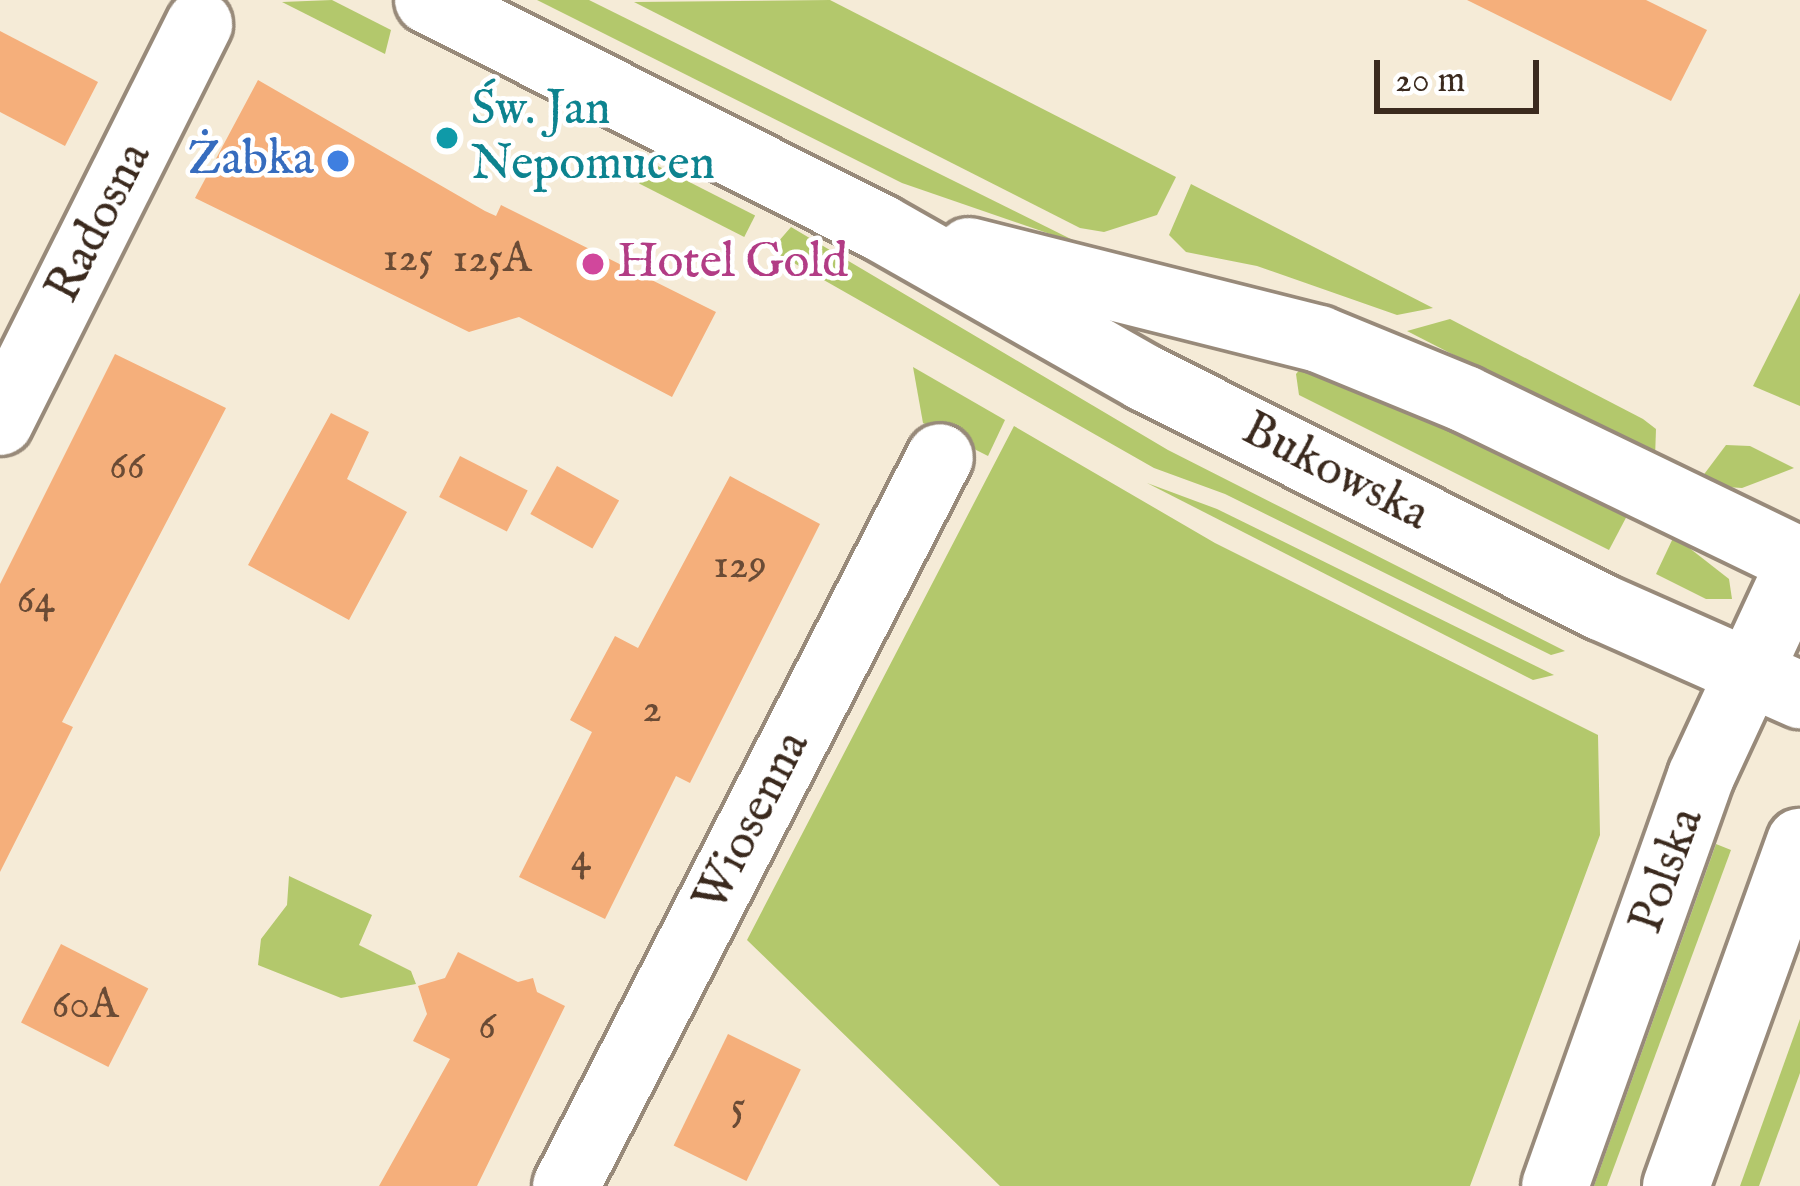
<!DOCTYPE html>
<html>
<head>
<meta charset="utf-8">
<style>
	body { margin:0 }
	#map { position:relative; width:1800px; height:1186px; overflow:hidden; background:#f5ebd7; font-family:"IM FELL English",serif }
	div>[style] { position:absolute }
	.green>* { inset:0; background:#b3c86c; transform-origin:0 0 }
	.building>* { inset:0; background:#f5af7b; transform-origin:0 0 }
	.roads { filter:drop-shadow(3px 0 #988a7a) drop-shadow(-3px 0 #988a7a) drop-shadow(0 3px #988a7a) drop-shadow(0 -3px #988a7a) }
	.minor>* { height:66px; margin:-33px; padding:0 33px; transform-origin:33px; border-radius:33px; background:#fff }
	.tertiary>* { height:66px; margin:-33px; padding:0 33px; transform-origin:33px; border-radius:33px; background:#fff }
	.secondary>* { height:66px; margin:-33px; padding:0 33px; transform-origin:33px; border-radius:33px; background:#fff }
	.dots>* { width:33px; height:33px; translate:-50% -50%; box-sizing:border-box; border:6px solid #fff; border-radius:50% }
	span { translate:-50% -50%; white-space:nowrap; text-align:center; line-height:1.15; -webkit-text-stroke:9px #fff; paint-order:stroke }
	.number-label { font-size:42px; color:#6a4b35 }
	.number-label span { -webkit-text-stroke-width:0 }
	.culture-label { font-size:48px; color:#0d838f }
	.left { translate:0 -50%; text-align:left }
	.shop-label { font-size:48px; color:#366cbe }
	.right { translate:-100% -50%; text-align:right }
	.street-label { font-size:48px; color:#3b2a1e }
	.hotel-label { font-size:48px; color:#b23c85 }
	.scale { position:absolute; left:1374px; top:60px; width:165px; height:54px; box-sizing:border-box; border:6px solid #3b2a1e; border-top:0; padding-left:15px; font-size:36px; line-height:42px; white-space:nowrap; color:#3b2a1e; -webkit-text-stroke:9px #fff; paint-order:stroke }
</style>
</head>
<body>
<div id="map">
	<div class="green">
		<div style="clip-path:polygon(332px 0,391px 30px,385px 54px,282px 2px)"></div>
		<div style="clip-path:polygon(537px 0,589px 0,1085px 246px,902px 183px)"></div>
		<div style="clip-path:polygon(830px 0,1176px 177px,1157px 215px,1104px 232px,1080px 228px,634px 2px)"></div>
		<div style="left:650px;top:162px;width:118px;height:24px;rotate:27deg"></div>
		<div style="clip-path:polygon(1191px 184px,1433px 308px,1397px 315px,1257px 266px,1186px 252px,1169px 235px)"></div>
		<div style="clip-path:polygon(791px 227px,1168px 450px,1565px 651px,1551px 655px,1225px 494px,1154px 468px,771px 250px)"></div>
		<div style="clip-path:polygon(1800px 293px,1800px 406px,1753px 386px)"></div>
		<div style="clip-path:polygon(1450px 319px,1643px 419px,1656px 429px,1655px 458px,1407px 331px)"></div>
		<div style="clip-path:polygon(913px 367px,1005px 420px,988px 456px,923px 423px)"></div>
		<div style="clip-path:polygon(1302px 367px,1430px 412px,1629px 512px,1609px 550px,1299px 395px,1296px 374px)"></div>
		<div style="clip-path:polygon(1014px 426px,1215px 543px,1598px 735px,1600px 835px,1470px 1186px,1000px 1186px,747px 940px)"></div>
		<div style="clip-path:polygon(1726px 445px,1750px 446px,1794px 468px,1742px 488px,1696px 485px)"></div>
		<div style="clip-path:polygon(1147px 483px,1217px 509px,1554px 675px,1533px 680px)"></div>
		<div style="clip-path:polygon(1674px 536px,1729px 579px,1732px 599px,1706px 599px,1656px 574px)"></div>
		<div style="clip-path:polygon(1716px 844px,1731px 850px,1607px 1186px,1594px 1186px)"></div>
		<div style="clip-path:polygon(289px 876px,372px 915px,359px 945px,411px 971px,416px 984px,341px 998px,258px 965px,261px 939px,287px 905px)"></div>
		<div style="clip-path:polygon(1800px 1019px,1800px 1073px,1759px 1186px,1740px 1186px)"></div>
	</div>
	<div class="building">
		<div style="clip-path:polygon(1467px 0,1646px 0,1707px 30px,1671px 101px)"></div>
		<div style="clip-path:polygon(0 31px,98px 82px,65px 146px,0 112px)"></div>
		<div style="clip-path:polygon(258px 80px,485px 211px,496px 216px,501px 205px,716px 312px,672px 397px,519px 317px,469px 332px,195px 198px)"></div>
		<div style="clip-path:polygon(115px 354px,226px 408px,62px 722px,73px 727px,0 872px,0 584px)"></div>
		<div style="clip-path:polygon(331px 413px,369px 432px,347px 479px,407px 512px,349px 620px,248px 565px)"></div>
		<div style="left:460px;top:456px;width:76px;height:46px;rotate:27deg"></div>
		<div style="left:557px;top:466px;width:71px;height:55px;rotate:29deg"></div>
		<div style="clip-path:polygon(730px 476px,820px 524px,690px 783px,676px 776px,605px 919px,519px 877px,592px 732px,570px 720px,615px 636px,638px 648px)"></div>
		<div style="left:61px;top:944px;width:98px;height:88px;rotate:27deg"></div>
		<div style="clip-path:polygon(458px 952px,518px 982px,533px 978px,537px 992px,565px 1006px,477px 1186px,379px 1186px,450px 1059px,413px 1041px,427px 1014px,418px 986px,445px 978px)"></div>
		<div style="left:728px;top:1034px;width:81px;height:124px;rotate:26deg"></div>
	</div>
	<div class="roads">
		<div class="minor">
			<div style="left:0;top:422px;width:445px;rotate:-63.4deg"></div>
			<div style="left:566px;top:1186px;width:819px;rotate:-62.84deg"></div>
		</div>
		<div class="tertiary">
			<div style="left:1555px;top:1186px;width:435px;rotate:-70.4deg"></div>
			<div style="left:1701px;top:776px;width:235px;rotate:-65.1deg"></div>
			<div style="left:1676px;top:1186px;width:366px;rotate:-70.2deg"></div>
		</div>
		<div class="secondary">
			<div style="left:428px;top:0;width:507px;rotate:26.72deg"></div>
			<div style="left:881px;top:228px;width:304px;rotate:29.6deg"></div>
			<div style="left:1145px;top:378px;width:510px;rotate:26.67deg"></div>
			<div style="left:1601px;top:607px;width:218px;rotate:23.9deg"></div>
			<div style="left:969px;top:251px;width:361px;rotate:14.1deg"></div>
			<div style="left:1319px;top:339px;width:158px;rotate:22.3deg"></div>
			<div style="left:1465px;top:399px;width:372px;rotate:25.8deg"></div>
		</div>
	</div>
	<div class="dots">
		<div style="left:447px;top:138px;background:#0f9aa8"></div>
		<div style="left:338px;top:161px;background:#3f7fe0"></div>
		<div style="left:593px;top:264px;background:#d1479c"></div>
	</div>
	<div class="number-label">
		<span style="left:408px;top:259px">125</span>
		<span style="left:492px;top:260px">125A</span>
		<span style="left:127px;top:467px">66</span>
		<span style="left:740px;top:566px">129</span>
		<span style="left:36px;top:601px">64</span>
		<span style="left:652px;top:710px">2</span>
		<span style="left:581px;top:859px">4</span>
		<span style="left:85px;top:1006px">60A</span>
		<span style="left:487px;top:1027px">6</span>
		<span style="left:738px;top:1108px">5</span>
	</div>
	<div class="culture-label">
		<span class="left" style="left:471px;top:138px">Św. Jan<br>Nepomucen</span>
	</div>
	<div class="shop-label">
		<span class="right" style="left:314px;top:161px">Żabka</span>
	</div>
	<div class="street-label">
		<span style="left:100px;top:223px;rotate:-63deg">Radosna</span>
		<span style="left:1335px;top:473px;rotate:27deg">Bukowska</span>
		<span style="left:753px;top:822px;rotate:-63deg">Wiosenna</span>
		<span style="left:1668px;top:871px;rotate:-70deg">Polska</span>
	</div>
	<div class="hotel-label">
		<span class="left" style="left:617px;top:264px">Hotel Gold</span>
	</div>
	<div class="scale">20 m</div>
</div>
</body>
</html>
